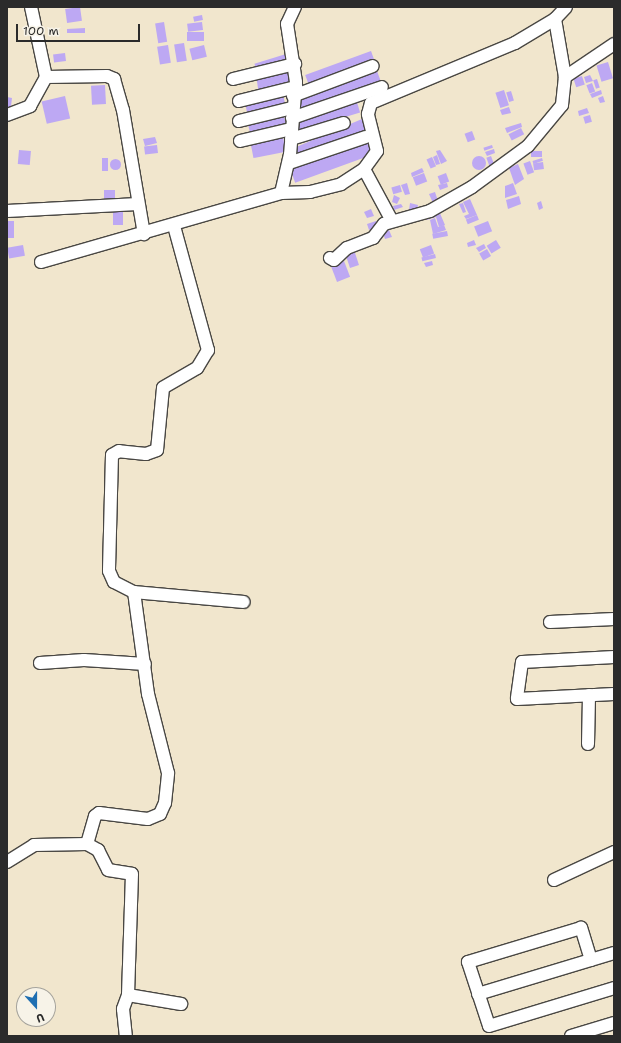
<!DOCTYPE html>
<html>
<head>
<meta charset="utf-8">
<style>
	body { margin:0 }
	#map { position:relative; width:621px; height:1043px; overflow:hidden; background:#f1e6cd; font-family:"Shantell Sans",sans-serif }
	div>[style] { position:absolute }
	.building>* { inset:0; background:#bda8f3; transform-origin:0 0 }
	.round { border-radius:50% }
	.roads { filter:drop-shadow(1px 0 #494743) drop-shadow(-1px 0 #494743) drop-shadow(0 1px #494743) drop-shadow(0 -1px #494743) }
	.minor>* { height:12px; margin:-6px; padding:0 6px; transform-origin:6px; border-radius:6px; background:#fff }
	span { translate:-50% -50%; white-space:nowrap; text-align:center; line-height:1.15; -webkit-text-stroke:3.5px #f7f3e8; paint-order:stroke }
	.frame { position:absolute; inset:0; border:8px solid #2b2b2b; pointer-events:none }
	.north { position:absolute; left:16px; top:987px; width:40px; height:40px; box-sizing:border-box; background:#f7f3e8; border:1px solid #a5a39c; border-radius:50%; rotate:159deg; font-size:11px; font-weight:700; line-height:16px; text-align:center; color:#2b2b2b }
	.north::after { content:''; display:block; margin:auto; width:14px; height:18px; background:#1f6fb2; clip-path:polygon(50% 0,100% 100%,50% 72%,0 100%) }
	.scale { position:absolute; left:16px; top:24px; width:124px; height:18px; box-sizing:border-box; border:2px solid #2b2b2b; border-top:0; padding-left:5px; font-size:12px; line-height:14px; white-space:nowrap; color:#2b2b2b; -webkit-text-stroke:3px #f7f3e8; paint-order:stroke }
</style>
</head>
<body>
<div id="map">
	<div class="building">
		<div style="left:80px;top:7px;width:14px;height:15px;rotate:82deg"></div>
		<div style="left:202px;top:15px;width:5px;height:9px;rotate:79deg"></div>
		<div style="left:164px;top:22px;width:20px;height:9px;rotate:81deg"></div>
		<div style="left:202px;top:22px;width:8px;height:15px;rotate:83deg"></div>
		<div style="clip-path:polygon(85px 28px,85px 33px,67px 33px,67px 29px)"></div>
		<div style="left:204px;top:32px;width:9px;height:17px;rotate:90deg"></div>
		<div style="left:184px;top:43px;width:18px;height:10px;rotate:81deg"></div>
		<div style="left:168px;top:45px;width:18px;height:11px;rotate:81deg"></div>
		<div style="left:204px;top:45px;width:12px;height:15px;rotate:76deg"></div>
		<div style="left:371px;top:51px;width:12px;height:70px;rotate:70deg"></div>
		<div style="left:65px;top:53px;width:8px;height:12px;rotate:83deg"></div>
		<div style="left:286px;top:54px;width:10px;height:33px;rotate:73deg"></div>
		<div style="left:608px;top:62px;width:17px;height:12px;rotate:73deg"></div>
		<div style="left:377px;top:71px;width:12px;height:87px;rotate:70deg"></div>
		<div style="left:288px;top:72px;width:14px;height:32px;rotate:82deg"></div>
		<div style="clip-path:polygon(590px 75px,593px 81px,586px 83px,584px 77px)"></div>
		<div style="left:582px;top:76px;width:9px;height:9px;rotate:72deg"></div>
		<div style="left:597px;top:79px;width:9px;height:4px;rotate:72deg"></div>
		<div style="left:592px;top:83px;width:9px;height:6px;rotate:69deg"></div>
		<div style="left:105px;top:85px;width:19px;height:14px;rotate:87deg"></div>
		<div style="left:504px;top:90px;width:16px;height:9px;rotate:72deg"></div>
		<div style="clip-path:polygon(601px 90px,602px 94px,592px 98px,590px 94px)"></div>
		<div style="left:511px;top:91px;width:10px;height:5px;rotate:73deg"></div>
		<div style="left:283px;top:94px;width:14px;height:39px;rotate:78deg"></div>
		<div style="left:65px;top:96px;width:23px;height:24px;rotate:77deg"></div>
		<div style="clip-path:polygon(603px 96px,605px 102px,600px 103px,598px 98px)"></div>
		<div style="clip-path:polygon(7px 97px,12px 98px,10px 114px,7px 113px)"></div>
		<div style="left:356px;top:99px;width:14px;height:66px;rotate:73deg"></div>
		<div style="clip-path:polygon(509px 107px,511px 113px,502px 115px,500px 110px)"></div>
		<div style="clip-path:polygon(587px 108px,589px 113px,579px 116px,578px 111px)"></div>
		<div style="left:590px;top:115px;width:7px;height:7px;rotate:74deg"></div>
		<div style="left:284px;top:116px;width:12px;height:37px;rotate:76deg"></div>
		<div style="left:362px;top:119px;width:13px;height:74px;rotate:67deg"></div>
		<div style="clip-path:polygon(521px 123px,522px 127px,507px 133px,505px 128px)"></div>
		<div style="left:521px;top:128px;width:7px;height:14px;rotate:63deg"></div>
		<div style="left:472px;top:131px;width:9px;height:8px;rotate:69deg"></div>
		<div style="clip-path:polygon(155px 137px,157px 143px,145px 146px,143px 139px)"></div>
		<div style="left:283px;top:137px;width:15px;height:33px;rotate:79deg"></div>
		<div style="left:369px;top:140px;width:15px;height:84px;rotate:70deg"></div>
		<div style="left:157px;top:145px;width:8px;height:13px;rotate:83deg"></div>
		<div style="left:492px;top:145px;width:3px;height:9px;rotate:72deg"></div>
		<div style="clip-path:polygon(494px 149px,495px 153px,487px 156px,485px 152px)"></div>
		<div style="left:19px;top:150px;width:12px;height:14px;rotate:5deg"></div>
		<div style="clip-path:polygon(440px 150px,447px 161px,441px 164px,436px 151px)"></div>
		<div style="left:542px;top:151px;width:6px;height:11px;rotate:90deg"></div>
		<div style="clip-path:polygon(437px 155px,440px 164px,436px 165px,433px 157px)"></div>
		<div style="left:491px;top:156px;width:9px;height:5px;rotate:69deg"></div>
		<div class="round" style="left:472px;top:156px;width:14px;height:14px"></div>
		<div style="left:432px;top:157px;width:10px;height:6px;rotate:66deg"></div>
		<div style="left:102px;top:158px;width:6px;height:13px"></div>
		<div style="left:542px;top:158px;width:3px;height:10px;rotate:72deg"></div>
		<div class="round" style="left:109.5px;top:158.5px;width:11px;height:11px"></div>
		<div style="left:530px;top:161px;width:12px;height:7px;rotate:70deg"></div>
		<div style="left:543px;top:162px;width:7px;height:10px;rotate:82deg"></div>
		<div style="clip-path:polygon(518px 164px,524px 179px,515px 185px,509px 168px)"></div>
		<div style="clip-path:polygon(422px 168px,424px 172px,412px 177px,411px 173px)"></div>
		<div style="left:424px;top:173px;width:9px;height:12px;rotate:69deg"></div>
		<div style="left:446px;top:173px;width:9px;height:9px;rotate:69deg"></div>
		<div style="clip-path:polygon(407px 183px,410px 194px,405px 195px,401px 185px)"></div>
		<div style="clip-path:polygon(447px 183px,448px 187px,440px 190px,438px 185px)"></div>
		<div style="clip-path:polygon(513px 183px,517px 194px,505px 198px,505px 186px)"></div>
		<div style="left:400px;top:185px;width:7px;height:9px;rotate:74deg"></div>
		<div style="left:104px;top:190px;width:11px;height:9px"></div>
		<div style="clip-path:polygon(435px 192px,438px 201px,433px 203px,429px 194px)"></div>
		<div style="clip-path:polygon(394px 195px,400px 198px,397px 204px,392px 202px)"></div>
		<div style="clip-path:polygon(519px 196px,521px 204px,508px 209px,506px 200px)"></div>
		<div style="clip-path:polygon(470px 199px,477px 215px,466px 219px,464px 216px,469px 214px,463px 202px)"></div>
		<div style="clip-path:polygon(541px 201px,543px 208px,539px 210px,537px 203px)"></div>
		<div style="clip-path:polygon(410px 203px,418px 205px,417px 211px,409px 210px)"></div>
		<div style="clip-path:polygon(463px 203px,466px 212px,463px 213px,459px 204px)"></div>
		<div style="clip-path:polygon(401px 204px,403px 207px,394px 210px,393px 206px)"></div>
		<div style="clip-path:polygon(371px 209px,374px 216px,367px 218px,364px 212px)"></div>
		<div style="clip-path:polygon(439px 211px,445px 225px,439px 227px,436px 217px,427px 220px,426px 216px)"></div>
		<div style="left:113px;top:212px;width:10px;height:13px"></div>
		<div style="left:477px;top:215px;width:5px;height:12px;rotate:68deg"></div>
		<div style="clip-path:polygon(435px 218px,438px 227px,444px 225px,446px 230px,433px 234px,430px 220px)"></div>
		<div style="left:14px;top:221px;width:17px;height:7px;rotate:90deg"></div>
		<div style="clip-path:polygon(376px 221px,379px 226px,369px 230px,367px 224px)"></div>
		<div style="left:488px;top:221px;width:11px;height:15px;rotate:68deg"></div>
		<div style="clip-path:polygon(389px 230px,392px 237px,385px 239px,383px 233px)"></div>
		<div style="left:447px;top:231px;width:5px;height:15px;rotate:79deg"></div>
		<div style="clip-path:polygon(474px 240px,476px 245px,468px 247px,467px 243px)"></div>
		<div style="left:496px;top:240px;width:9px;height:11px;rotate:58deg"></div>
		<div style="clip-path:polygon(484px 244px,486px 248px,479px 252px,476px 248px)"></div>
		<div style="left:23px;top:245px;width:11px;height:16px;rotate:80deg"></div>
		<div style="left:431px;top:245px;width:9px;height:12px;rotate:69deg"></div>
		<div style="clip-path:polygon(353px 247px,359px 265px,350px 268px,345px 253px)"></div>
		<div style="left:487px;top:249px;width:8px;height:9px;rotate:60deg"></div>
		<div style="left:435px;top:254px;width:4px;height:14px;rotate:76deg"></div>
		<div style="left:344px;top:261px;width:17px;height:14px;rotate:69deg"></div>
		<div style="clip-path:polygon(432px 261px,433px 265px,426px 267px,424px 263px)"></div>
	</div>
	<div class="roads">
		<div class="minor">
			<div style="left:46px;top:77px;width:61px;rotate:-0.9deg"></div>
			<div style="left:107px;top:76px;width:8px;rotate:23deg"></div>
			<div style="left:114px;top:79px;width:32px;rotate:74deg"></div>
			<div style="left:123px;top:110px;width:126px;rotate:80.4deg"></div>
			<div style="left:565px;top:77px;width:59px;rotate:-34deg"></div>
			<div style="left:233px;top:79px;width:64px;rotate:-13.6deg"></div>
			<div style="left:293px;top:96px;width:85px;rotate:-20.6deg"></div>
			<div style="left:239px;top:101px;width:59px;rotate:-13.8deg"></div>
			<div style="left:7px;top:115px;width:25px;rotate:-21deg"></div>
			<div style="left:30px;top:106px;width:33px;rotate:-61deg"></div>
			<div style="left:46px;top:77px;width:72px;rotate:-102.1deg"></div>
			<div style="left:292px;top:118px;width:95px;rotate:-19deg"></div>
			<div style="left:239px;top:121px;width:55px;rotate:-13.8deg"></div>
			<div style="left:291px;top:139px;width:55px;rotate:-16.8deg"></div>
			<div style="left:240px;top:141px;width:52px;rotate:-13.2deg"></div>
			<div style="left:289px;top:163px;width:81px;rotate:-18.7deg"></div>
			<div style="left:364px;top:169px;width:59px;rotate:61.7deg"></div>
			<div style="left:281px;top:193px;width:39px;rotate:-77deg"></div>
			<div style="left:290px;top:155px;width:73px;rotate:-85.3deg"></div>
			<div style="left:296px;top:82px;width:59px;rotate:-98.8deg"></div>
			<div style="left:287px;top:24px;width:19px;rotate:-65deg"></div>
			<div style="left:7px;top:211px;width:131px;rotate:-3.1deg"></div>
			<div style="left:174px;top:226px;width:129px;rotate:74.7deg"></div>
			<div style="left:208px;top:350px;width:21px;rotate:121deg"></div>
			<div style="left:197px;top:368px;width:39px;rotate:150deg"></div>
			<div style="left:163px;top:388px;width:62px;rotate:95.5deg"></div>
			<div style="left:157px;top:450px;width:12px;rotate:160deg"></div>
			<div style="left:146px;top:454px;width:27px;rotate:-174deg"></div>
			<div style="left:119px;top:451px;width:8px;rotate:150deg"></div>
			<div style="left:112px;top:455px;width:116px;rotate:91.5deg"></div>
			<div style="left:109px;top:571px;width:12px;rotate:66deg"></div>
			<div style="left:114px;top:582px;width:22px;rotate:27deg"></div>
			<div style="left:134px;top:592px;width:110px;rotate:5.2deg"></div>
			<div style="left:330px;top:258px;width:4px;rotate:27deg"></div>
			<div style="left:334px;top:260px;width:18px;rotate:-43deg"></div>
			<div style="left:347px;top:248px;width:28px;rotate:-21deg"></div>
			<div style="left:373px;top:238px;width:18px;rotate:-52deg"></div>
			<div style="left:384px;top:224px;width:48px;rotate:-15.8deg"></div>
			<div style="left:430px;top:211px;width:48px;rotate:-29.7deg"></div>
			<div style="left:472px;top:187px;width:69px;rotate:-36.2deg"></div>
			<div style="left:528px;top:146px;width:53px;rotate:-50.3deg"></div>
			<div style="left:562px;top:105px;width:28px;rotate:-84deg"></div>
			<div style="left:565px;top:77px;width:59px;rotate:-99.8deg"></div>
			<div style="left:41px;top:262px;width:250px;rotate:-16deg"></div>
			<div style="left:281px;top:193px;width:29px;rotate:-2deg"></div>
			<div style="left:310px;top:192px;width:32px;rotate:-14deg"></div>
			<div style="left:341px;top:184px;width:27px;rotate:-33deg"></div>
			<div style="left:364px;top:169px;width:22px;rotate:-54deg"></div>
			<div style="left:377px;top:151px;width:38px;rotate:-104deg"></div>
			<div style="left:368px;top:114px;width:11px;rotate:-75deg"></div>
			<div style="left:371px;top:103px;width:156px;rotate:-22.6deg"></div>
			<div style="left:515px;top:43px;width:47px;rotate:-31deg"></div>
			<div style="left:555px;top:19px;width:16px;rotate:-47deg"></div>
			<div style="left:550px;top:622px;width:64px;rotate:-2.7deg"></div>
			<div style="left:614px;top:657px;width:92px;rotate:176.9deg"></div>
			<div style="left:522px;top:662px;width:37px;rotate:98deg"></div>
			<div style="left:517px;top:699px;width:97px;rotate:-3deg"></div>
			<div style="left:40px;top:663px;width:44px;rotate:-3.9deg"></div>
			<div style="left:84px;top:660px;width:61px;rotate:3.8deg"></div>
			<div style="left:588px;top:744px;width:49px;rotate:-88.8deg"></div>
			<div style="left:87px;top:844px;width:13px;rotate:29deg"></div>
			<div style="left:98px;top:850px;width:22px;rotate:63deg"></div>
			<div style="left:108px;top:870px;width:24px;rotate:9deg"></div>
			<div style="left:132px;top:874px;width:121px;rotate:91.9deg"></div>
			<div style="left:128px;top:995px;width:15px;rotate:110deg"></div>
			<div style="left:123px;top:1009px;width:27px;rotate:84deg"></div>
			<div style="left:7px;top:862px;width:32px;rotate:-32deg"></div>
			<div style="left:34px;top:845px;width:53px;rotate:-1.1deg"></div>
			<div style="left:87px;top:844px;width:29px;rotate:-74deg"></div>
			<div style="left:95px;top:816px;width:5px;rotate:-37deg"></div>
			<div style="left:99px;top:813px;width:49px;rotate:7deg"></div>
			<div style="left:148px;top:819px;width:13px;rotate:-23deg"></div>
			<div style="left:160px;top:814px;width:12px;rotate:-66deg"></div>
			<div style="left:165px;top:803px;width:30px;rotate:-84deg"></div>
			<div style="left:168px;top:773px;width:81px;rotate:-104.2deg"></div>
			<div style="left:148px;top:694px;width:103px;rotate:-97.8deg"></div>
			<div style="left:554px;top:880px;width:66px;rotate:-25deg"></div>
			<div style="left:591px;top:960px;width:34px;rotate:-107deg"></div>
			<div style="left:581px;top:928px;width:118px;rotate:163.3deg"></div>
			<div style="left:468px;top:962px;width:67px;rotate:71.8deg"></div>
			<div style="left:489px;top:1026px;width:131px;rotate:-16.9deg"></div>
			<div style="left:478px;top:994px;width:142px;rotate:-16.8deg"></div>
			<div style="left:128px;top:995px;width:54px;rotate:9.6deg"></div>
			<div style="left:571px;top:1036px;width:45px;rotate:-16.8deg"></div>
		</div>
	</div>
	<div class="frame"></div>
	<div class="north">U</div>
	<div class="scale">100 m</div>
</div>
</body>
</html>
